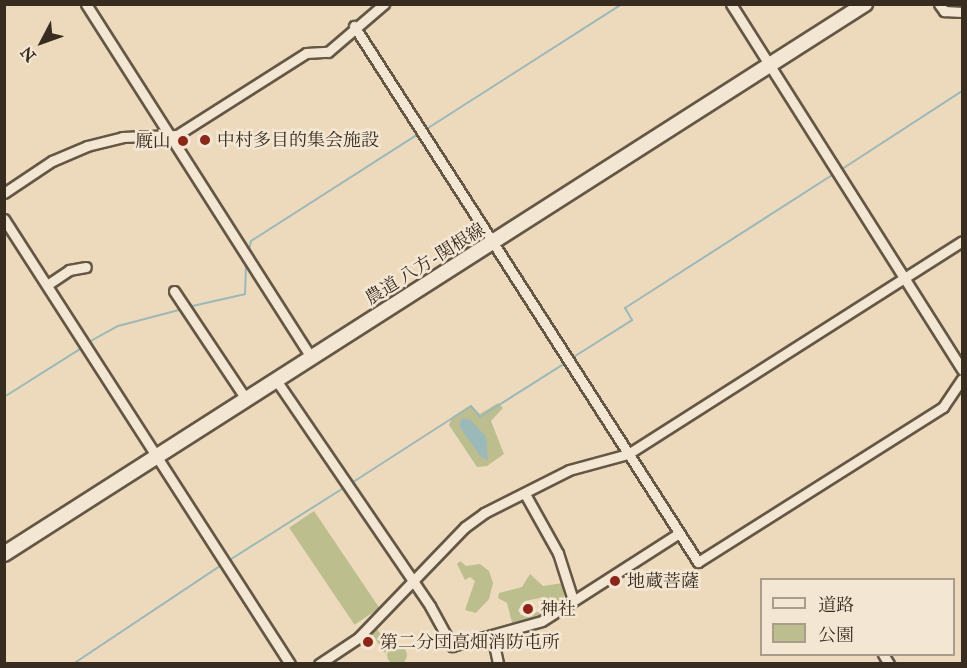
<!DOCTYPE html>
<html>
<head>
<meta charset="utf-8">
<style>
	body { margin:0 }
	#map { position:relative; width:967px; height:668px; overflow:hidden; background:#eddabd; font-family:"IM FELL Great Primer","Noto Serif JP",serif }
	div>[style] { position:absolute }
	.green>* { inset:0; background:#bcbe8e; transform-origin:0 0 }
	.round { border-radius:50% }
	.water>* { inset:0; background:#9bb9b8 }
	.stream>* { height:2px; margin:-1px; padding:0 1px; transform-origin:1px; border-radius:1px; background:#9bb9b8 }
	.roads { filter:drop-shadow(2px 0 #655746) drop-shadow(-2px 0 #655746) drop-shadow(0 2px #655746) drop-shadow(0 -2px #655746) }
	.street>* { height:9px; margin:-4.5px; padding:0 4.5px; transform-origin:4.5px; border-radius:4.5px; background:#f3e7d4 }
	.secondary>* { height:14px; margin:-7px; padding:0 7px; transform-origin:7px; border-radius:7px; background:#f3e7d4 }
	.dots>* { width:16px; height:16px; translate:-50% -50%; box-sizing:border-box; border:3px solid #f3e7d4; border-radius:50% }
	span { translate:-50% -50%; white-space:nowrap; text-align:center; line-height:1.15; -webkit-text-stroke:5px #f3e7d4; paint-order:stroke }
	.poi-label { font-size:18px; color:#382b1f }
	.left { translate:0 -50%; text-align:left }
	.right { translate:-100% -50%; text-align:right }
	.street-label { font-size:18px; color:#382b1f }
	.frame { position:absolute; inset:0; border:6px solid #382b1f; pointer-events:none }
	.legend { position:absolute; left:760px; top:578px; width:195px; height:78px; box-sizing:border-box; background:#f3e7d4; border:2px solid #a89c8c; margin:0; padding:8px 10px; list-style:none; font-size:18px; color:#382b1f }
	.legend li { display:flex; align-items:center; gap:12px; height:30px }
	.legend b { width:30px; border:2px solid #a89c8c }
	.north { position:absolute; left:12px; top:12px; width:60px; height:60px; -webkit-text-stroke:4px #f3e7d4; paint-order:stroke; rotate:229deg; font-size:16px; font-weight:700; line-height:24px; text-align:center; color:#382b1f }
	.north::after { content:''; display:block; margin:auto; width:21px; height:27px; background:#382b1f; clip-path:polygon(50% 0,100% 100%,50% 72%,0 100%) }
</style>
</head>
<body>
<div id="map">
	<div class="green">
		<div style="clip-path:polygon(498px 403px,503px 408px,491px 421px,504px 454px,487px 466px,477px 467px,449px 425px,452px 417px,471px 405px,480px 414px)"></div>
		<div style="left:314px;top:511px;width:117px;height:30px;rotate:56deg"></div>
		<div style="clip-path:polygon(460px 561px,466px 566px,480px 564px,489px 571px,493px 583px,489px 599px,476px 613px,465px 610px,475px 581px,470px 577px,465px 580px,457px 564px)"></div>
		<div style="clip-path:polygon(530px 574px,543px 586px,563px 583px,564px 597px,557px 603px,544px 597px,525px 601px,518px 610px,521px 615px,530px 616px,546px 607px,550px 613px,513px 627px,507px 603px,498px 598px,499px 593px,522px 587px)"></div>
		<div style="clip-path:polygon(376px 628px,390px 646px,385px 653px,372px 634px)"></div>
		<div class="round" style="left:387px;top:645px;width:20px;height:20px"></div>
	</div>
	<div class="water">
		<div style="clip-path:polygon(462px 418px,471px 420px,486px 437px,488px 460px,481px 457px,459px 426px)"></div>
	</div>
	<div class="stream">
		<div style="left:425px;top:130px;width:234px;rotate:-32.6deg"></div>
		<div style="left:839px;top:171px;width:147px;rotate:-33deg"></div>
		<div style="left:248px;top:254px;width:13px;rotate:-77deg"></div>
		<div style="left:251px;top:241px;width:201px;rotate:-32.6deg"></div>
		<div style="left:188px;top:307px;width:58px;rotate:-12.8deg"></div>
		<div style="left:245px;top:294px;width:32px;rotate:-88deg"></div>
		<div style="left:87px;top:343px;width:35px;rotate:-29deg"></div>
		<div style="left:118px;top:326px;width:67px;rotate:-14.7deg"></div>
		<div style="left:572px;top:358px;width:71px;rotate:-32.3deg"></div>
		<div style="left:632px;top:320px;width:14px;rotate:-120deg"></div>
		<div style="left:625px;top:308px;width:248px;rotate:-32.7deg"></div>
		<div style="left:4px;top:397px;width:93px;rotate:-32.3deg"></div>
		<div style="left:350px;top:484px;width:144px;rotate:-32.8deg"></div>
		<div style="left:471px;top:406px;width:14px;rotate:51deg"></div>
		<div style="left:480px;top:417px;width:103px;rotate:-32.3deg"></div>
		<div style="left:228px;top:561px;width:138px;rotate:-32.3deg"></div>
		<div style="left:73px;top:664px;width:180px;rotate:-33.7deg"></div>
	</div>
	<div class="roads">
		<div class="street">
			<div style="left:86px;top:4px;width:419px;rotate:57.5deg"></div>
			<div style="left:731px;top:4px;width:433px;rotate:57.7deg"></div>
			<div style="left:939px;top:4px;width:9px;rotate:54deg"></div>
			<div style="left:944px;top:11px;width:18px;rotate:3deg"></div>
			<div style="left:354px;top:26px;width:637px;rotate:57.31deg"></div>
			<div style="left:698px;top:562px;width:290px;rotate:-32.3deg"></div>
			<div style="left:943px;top:407px;width:34px;rotate:-56deg"></div>
			<div style="left:4px;top:193px;width:58px;rotate:-33.7deg"></div>
			<div style="left:52px;top:161px;width:38px;rotate:-23deg"></div>
			<div style="left:87px;top:146px;width:36px;rotate:-14deg"></div>
			<div style="left:122px;top:137px;width:55px;rotate:-2.1deg"></div>
			<div style="left:177px;top:135px;width:153px;rotate:-32.4deg"></div>
			<div style="left:306px;top:53px;width:22px;rotate:-3deg"></div>
			<div style="left:328px;top:52px;width:74px;rotate:-40.6deg"></div>
			<div style="left:4px;top:219px;width:529px;rotate:57.27deg"></div>
			<div style="left:47px;top:285px;width:27px;rotate:-34deg"></div>
			<div style="left:69px;top:270px;width:17px;rotate:-10deg"></div>
			<div style="left:174px;top:291px;width:130px;rotate:56.3deg"></div>
			<div style="left:276px;top:380px;width:273px;rotate:55.7deg"></div>
			<div style="left:430px;top:606px;width:46px;rotate:61.2deg"></div>
			<div style="left:452px;top:646px;width:93px;rotate:-15.5deg"></div>
			<div style="left:542px;top:621px;width:163px;rotate:-32.7deg"></div>
			<div style="left:525px;top:494px;width:68px;rotate:60.8deg"></div>
			<div style="left:558px;top:553px;width:49px;rotate:72.3deg"></div>
			<div style="left:492px;top:635px;width:30px;rotate:78deg"></div>
			<div style="left:883px;top:654px;width:12px;rotate:59deg"></div>
			<div style="left:319px;top:664px;width:47px;rotate:-33.7deg"></div>
			<div style="left:358px;top:638px;width:154px;rotate:-46.1deg"></div>
			<div style="left:465px;top:527px;width:24px;rotate:-36deg"></div>
			<div style="left:484px;top:513px;width:95px;rotate:-26.8deg"></div>
			<div style="left:569px;top:470px;width:61px;rotate:-15.2deg"></div>
			<div style="left:628px;top:454px;width:396px;rotate:-32.5deg"></div>
		</div>
		<div class="secondary">
			<div style="left:4px;top:554px;width:1022px;rotate:-32.57deg"></div>
		</div>
	</div>
	<div class="dots">
		<div style="left:205px;top:140px;background:#8f2418"></div>
		<div style="left:183px;top:141px;background:#8f2418"></div>
		<div style="left:615px;top:581px;background:#8f2418"></div>
		<div style="left:528px;top:609px;background:#8f2418"></div>
		<div style="left:368px;top:642px;background:#8f2418"></div>
	</div>
	<div class="poi-label">
		<span class="left" style="left:217px;top:140px">中村多目的集会施設</span>
		<span class="right" style="left:171px;top:141px">厩山</span>
		<span class="left" style="left:627px;top:581px">地蔵菩薩</span>
		<span class="left" style="left:540px;top:609px">神社</span>
		<span class="left" style="left:380px;top:642px">第二分団高畑消防屯所</span>
	</div>
	<div class="street-label">
		<span style="left:425px;top:264px;rotate:-32deg">農道 八方-関根線</span>
	</div>
	<div class="frame"></div>
	<ul class="legend">
	<li><b style="height:8px;background:#f3e7d4"></b>道路</li>
	<li><b style="height:16px;background:#bcbe8e"></b>公園</li>
	</ul>
	<div class="north">N</div>
</div>
</body>
</html>
